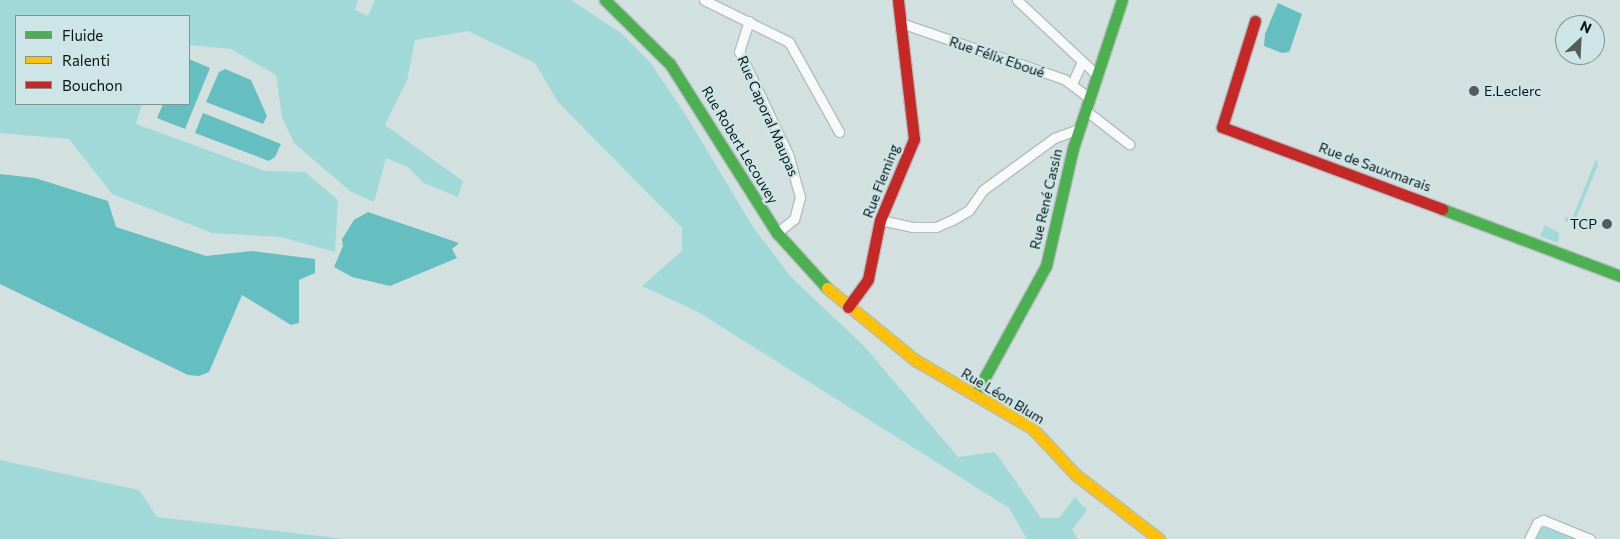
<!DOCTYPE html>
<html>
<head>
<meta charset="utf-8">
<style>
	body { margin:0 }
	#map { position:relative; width:1620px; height:539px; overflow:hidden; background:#d3e0e0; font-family:Commissioner,sans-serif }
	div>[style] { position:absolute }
	.green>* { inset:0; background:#a1d9d9 }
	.water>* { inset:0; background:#65bec0 }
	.roads { filter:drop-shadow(1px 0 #b3bdbd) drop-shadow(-1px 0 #b3bdbd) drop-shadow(0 1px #b3bdbd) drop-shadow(0 -1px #b3bdbd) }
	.street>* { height:9px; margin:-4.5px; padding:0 4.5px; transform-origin:4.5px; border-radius:4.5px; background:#f8fafa }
	.fast>* { height:11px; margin:-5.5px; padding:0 5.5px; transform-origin:5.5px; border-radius:5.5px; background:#4caf50 }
	.slow>* { height:11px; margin:-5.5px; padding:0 5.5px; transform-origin:5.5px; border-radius:5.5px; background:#ffc107 }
	.jam>* { height:11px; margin:-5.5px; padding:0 5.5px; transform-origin:5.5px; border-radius:5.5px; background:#c62828 }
	.dots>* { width:14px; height:14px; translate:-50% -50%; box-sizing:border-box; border:2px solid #cde5e6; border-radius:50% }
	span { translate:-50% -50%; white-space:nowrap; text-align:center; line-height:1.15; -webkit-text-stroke:4.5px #cde5e6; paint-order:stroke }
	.street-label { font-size:14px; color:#0c1515 }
	.poi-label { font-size:14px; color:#0c1515 }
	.left { translate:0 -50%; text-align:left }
	.right { translate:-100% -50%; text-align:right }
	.legend { position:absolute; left:15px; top:15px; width:175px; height:90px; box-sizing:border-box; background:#cde5e6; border:1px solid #809292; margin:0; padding:6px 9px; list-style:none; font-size:15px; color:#0c1515 }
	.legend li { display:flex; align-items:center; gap:10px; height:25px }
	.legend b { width:25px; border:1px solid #809292 }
	.north { position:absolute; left:1555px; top:15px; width:50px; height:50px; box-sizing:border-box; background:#cde5e6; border:1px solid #809292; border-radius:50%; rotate:25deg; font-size:14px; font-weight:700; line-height:20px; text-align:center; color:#0c1515 }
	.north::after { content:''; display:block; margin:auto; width:18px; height:22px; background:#525c5c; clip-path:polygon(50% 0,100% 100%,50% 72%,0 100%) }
</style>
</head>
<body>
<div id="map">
	<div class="green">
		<div style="clip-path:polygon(0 0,358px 0,355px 10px,368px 16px,375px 0,571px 0,621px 33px,650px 62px,687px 117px,753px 227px,791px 277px,865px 347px,958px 457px,995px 452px,1041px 518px,1059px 518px,1075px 497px,1087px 510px,1072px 530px,1078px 539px,1027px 539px,1009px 508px,698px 312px,642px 286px,682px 251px,682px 228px,558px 102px,535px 63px,468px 31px,415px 40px,407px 81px,385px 125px,463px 181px,458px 197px,424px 183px,408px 167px,386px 158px,374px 202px,350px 191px,294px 143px,282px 117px,276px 75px,231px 49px,189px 45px,189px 16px,16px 16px,16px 104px,142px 104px,136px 124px,265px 171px,305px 172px,338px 200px,335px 252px,281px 237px,212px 233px,112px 194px,69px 139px,0 133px)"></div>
		<div style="clip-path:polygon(1596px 159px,1598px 165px,1574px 223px,1565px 221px,1565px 217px,1572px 219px)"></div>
		<div style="clip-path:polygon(1545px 225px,1559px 233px,1558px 243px,1540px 236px)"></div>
		<div style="clip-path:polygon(0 460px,139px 490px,157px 517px,345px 539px,0 539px)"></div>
		<div style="clip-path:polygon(1548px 526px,1551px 527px,1551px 531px,1553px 527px,1579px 539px,1534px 539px,1538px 530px)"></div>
	</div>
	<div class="water">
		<div style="clip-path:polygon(1278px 3px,1302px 14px,1291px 47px,1289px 52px,1282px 53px,1264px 46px,1265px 34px)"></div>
		<div style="clip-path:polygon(189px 59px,210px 68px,185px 129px,157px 118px,163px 104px,189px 104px)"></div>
		<div style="clip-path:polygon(225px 69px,251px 80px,267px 116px,263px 124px,206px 102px,219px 72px)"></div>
		<div style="clip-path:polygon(203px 113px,281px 144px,275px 157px,269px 161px,195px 133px)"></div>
		<div style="clip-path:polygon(0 174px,35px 178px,108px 201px,116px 227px,206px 256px,252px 251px,315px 259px,315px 273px,299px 280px,299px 323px,291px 325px,242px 295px,209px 372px,199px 376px,188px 375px,0 284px)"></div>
		<div style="clip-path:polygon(368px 212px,459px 243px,452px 249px,457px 258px,390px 286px,352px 277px,334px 267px,343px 246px,342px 239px,354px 220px)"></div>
	</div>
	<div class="roads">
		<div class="street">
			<div style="left:704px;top:0;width:95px;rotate:26.3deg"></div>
			<div style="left:789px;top:42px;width:103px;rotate:60.9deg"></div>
			<div style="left:1017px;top:0;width:110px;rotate:43.2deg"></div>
			<div style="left:749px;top:21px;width:32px;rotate:108deg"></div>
			<div style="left:739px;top:51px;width:114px;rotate:64.6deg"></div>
			<div style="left:788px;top:154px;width:45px;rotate:74.4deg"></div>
			<div style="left:800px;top:197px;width:23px;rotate:105deg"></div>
			<div style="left:794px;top:219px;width:22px;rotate:141deg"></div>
			<div style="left:901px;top:23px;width:172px;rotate:19deg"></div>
			<div style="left:1064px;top:79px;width:31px;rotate:37deg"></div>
			<div style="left:1072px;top:84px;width:24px;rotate:-66deg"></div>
			<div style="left:1085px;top:110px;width:56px;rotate:37.7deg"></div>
			<div style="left:880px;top:220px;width:34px;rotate:12deg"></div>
			<div style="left:913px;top:227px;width:23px"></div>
			<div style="left:936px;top:227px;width:17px;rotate:-24deg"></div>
			<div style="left:952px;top:220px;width:20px;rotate:-30deg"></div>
			<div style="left:969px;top:210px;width:24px;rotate:-55deg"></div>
			<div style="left:983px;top:190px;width:88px;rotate:-36.2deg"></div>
			<div style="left:1054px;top:138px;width:27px;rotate:-20deg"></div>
			<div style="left:1529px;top:539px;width:18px;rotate:-63deg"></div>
			<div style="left:1537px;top:523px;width:7px;rotate:-27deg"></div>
			<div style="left:1543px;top:520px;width:51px;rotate:22deg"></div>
		</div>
		<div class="fast">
			<div style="left:605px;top:0;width:91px;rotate:44.6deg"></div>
			<div style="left:670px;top:64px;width:200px;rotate:57.7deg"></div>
			<div style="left:777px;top:233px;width:74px;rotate:47.7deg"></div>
			<div style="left:1442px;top:209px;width:190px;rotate:20.6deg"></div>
			<div style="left:975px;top:395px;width:147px;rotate:-61.2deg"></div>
			<div style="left:1046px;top:266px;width:121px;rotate:-77.1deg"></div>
			<div style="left:1073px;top:148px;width:156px;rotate:-71.7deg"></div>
		</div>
		<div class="slow">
			<div style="left:827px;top:288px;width:114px;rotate:39.3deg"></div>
			<div style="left:915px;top:360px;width:135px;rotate:30.2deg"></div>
			<div style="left:1032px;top:428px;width:64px;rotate:46.9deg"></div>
			<div style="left:1076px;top:475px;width:105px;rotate:37.6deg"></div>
		</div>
		<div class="jam">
			<div style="left:1255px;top:21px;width:111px;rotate:107.3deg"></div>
			<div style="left:1222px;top:127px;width:235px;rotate:20.4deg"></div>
			<div style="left:848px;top:307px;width:34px;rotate:-54deg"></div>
			<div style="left:868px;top:279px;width:60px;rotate:-78.5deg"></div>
			<div style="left:880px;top:220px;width:88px;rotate:-67.2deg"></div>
			<div style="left:914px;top:139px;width:140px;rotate:-96.6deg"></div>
		</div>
	</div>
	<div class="dots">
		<div style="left:1474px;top:91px;background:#525c5c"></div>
		<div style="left:1607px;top:224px;background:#525c5c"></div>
	</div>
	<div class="street-label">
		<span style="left:997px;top:57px;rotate:19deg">Rue Félix Eboué</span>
		<span style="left:768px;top:116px;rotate:66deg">Rue Caporal Maupas</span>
		<span style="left:740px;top:145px;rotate:59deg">Rue Robert Lecouvey</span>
		<span style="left:1375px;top:167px;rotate:20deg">Rue de Sauxmarais</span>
		<span style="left:881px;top:181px;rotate:-69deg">Rue Fleming</span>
		<span style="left:1046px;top:199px;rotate:-77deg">Rue René Cassin</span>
		<span style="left:1003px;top:396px;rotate:31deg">Rue Léon Blum</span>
	</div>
	<div class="poi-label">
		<span class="left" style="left:1484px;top:91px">E.Leclerc</span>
		<span class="right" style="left:1597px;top:224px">TCP</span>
	</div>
	<ul class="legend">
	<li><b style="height:6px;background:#4caf50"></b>Fluide</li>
	<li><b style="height:6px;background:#ffc107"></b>Ralenti</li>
	<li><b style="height:6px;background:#c62828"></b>Bouchon</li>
	</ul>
	<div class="north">N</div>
</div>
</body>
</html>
